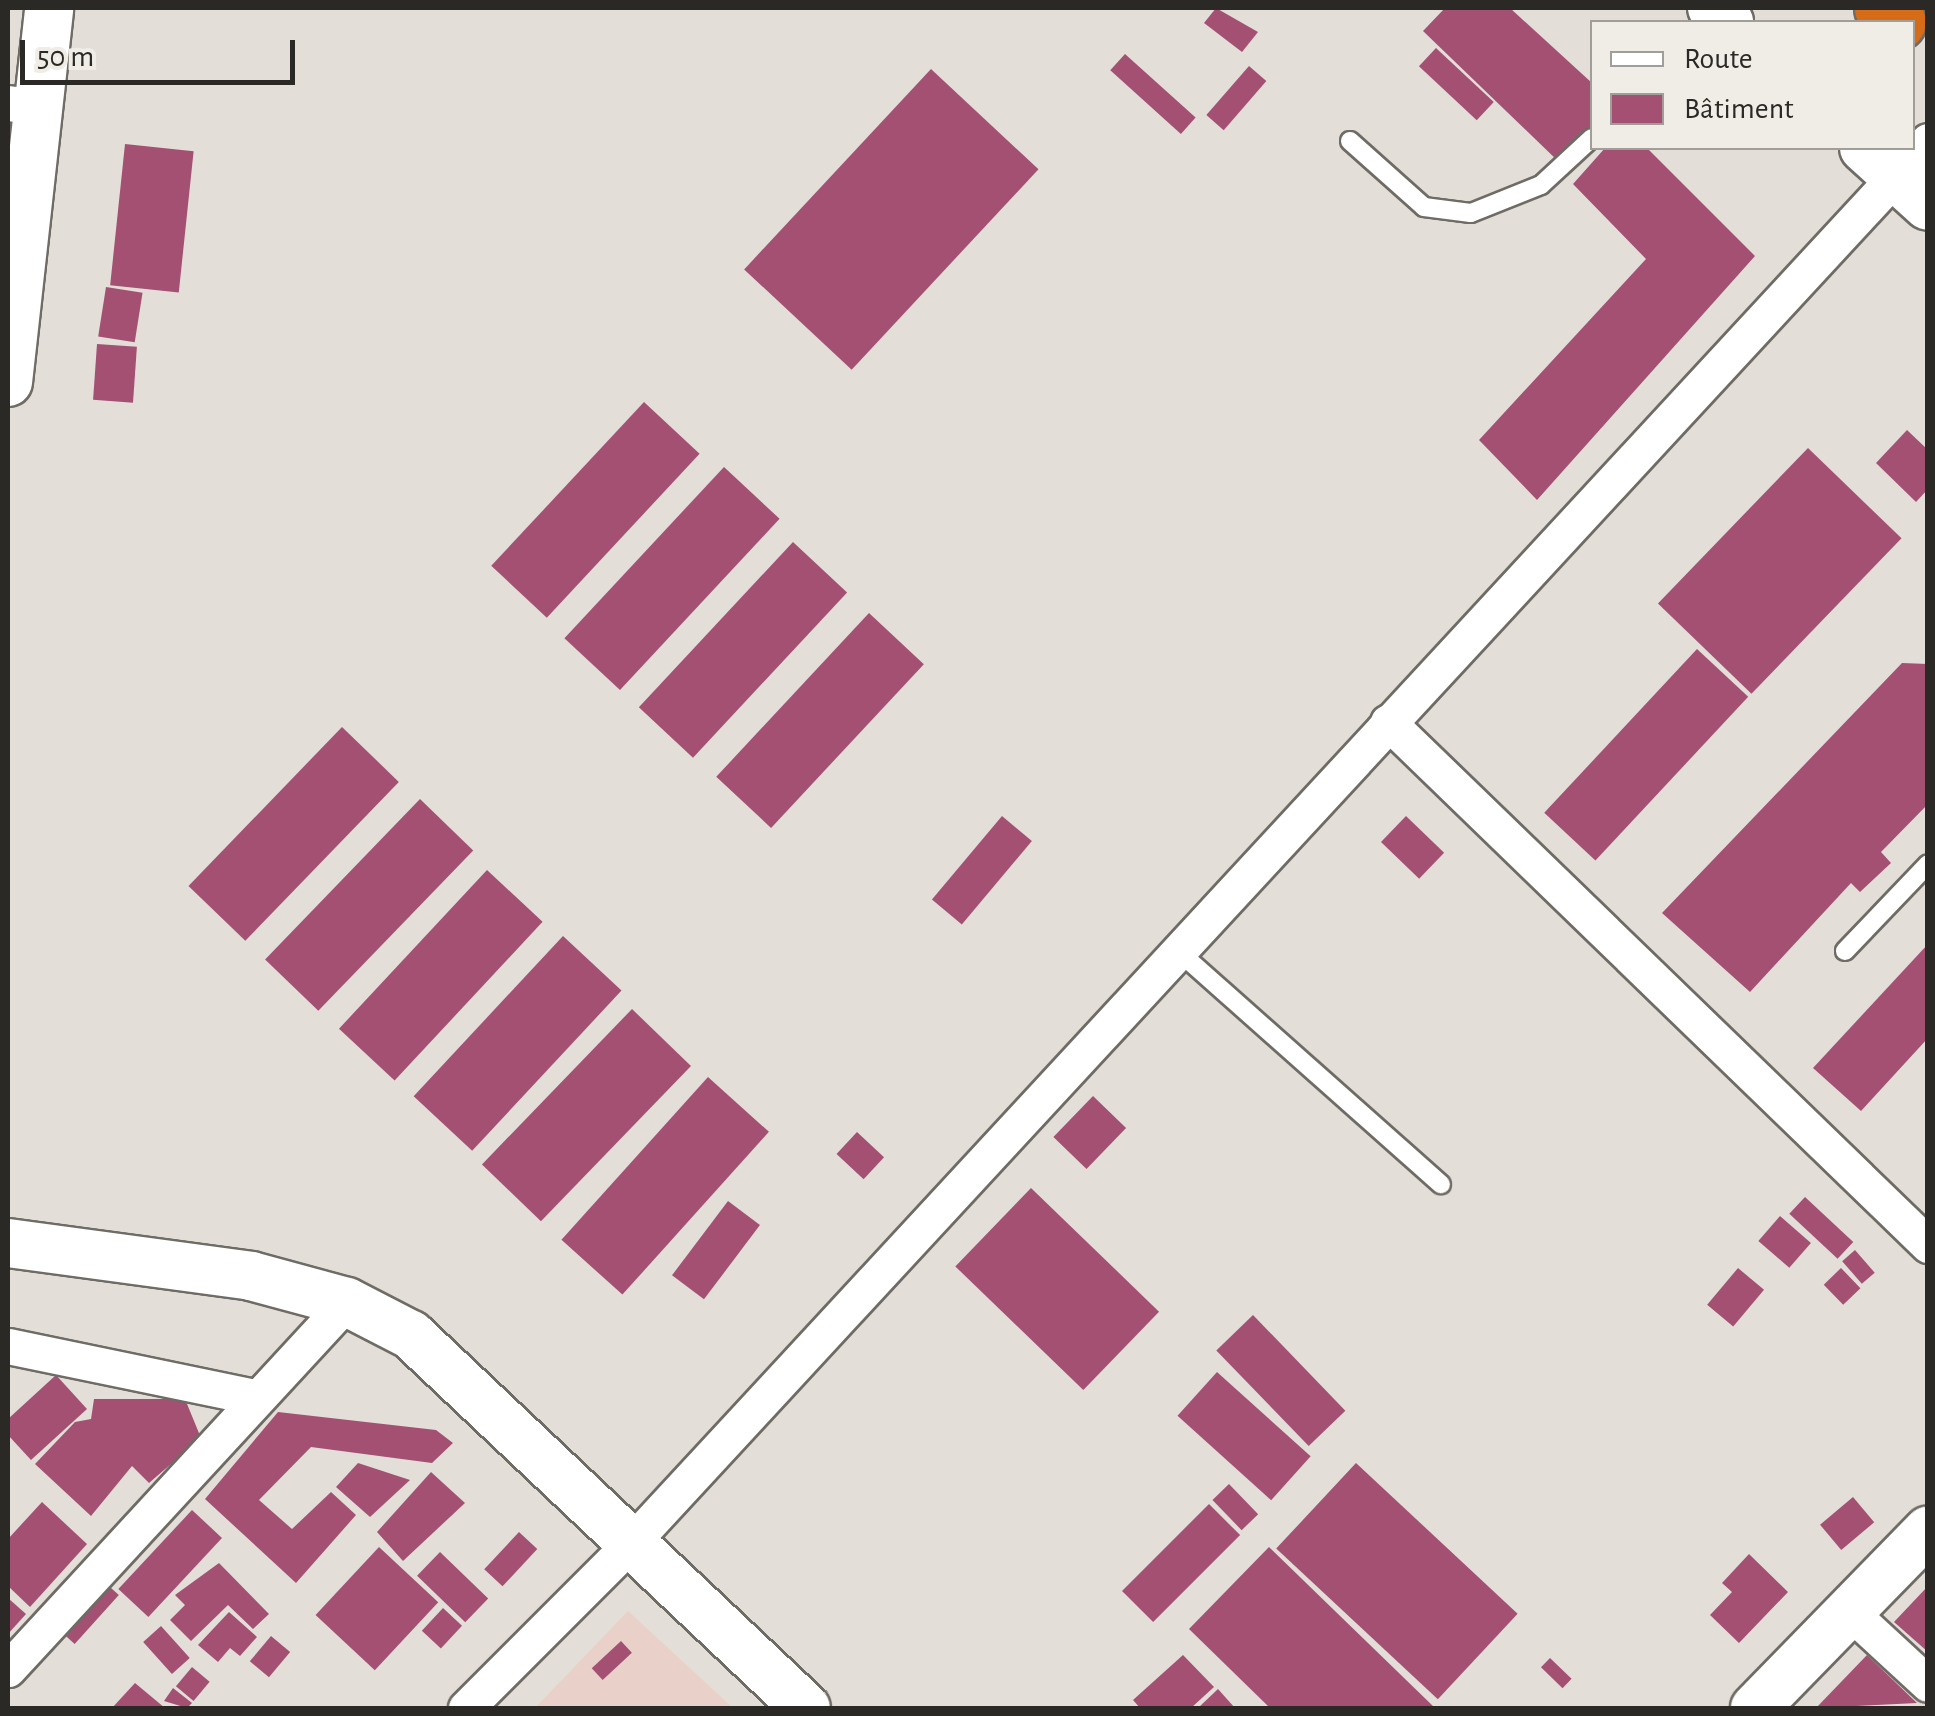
<!DOCTYPE html>
<html>
<head>
<meta charset="utf-8">
<style>
	body { margin:0 }
	#map { position:relative; width:1935px; height:1716px; overflow:hidden; background:#e3dfd8; font-family:"Alegreya Sans",sans-serif }
	div>[style] { position:absolute }
	.industrial>* { inset:0; background:#e9d0c8 }
	.building>* { inset:0; background:#a45073; transform-origin:0 0 }
	.roads { filter:drop-shadow(2px 0 #6f6b65) drop-shadow(-2px 0 #6f6b65) drop-shadow(0 2px #6f6b65) drop-shadow(0 -2px #6f6b65) }
	.lane>* { height:18px; margin:-9px; padding:0 9px; transform-origin:9px; border-radius:9px; background:#fff }
	.street>* { height:35px; margin:-17.5px; padding:0 17.5px; transform-origin:17.5px; border-radius:17.5px; background:#fff }
	.secondary>* { height:48px; margin:-24px; padding:0 24px; transform-origin:24px; border-radius:24px; background:#fff }
	.highway>* { height:55px; margin:-27.5px; padding:0 27.5px; transform-origin:27.5px; border-radius:27.5px; background:#d66c17 }
	span { translate:-50% -50%; white-space:nowrap; text-align:center; line-height:1.15; -webkit-text-stroke:10px #f0ece6; paint-order:stroke }
	.frame { position:absolute; inset:0; border:10px solid #2a2926; pointer-events:none }
	.legend { position:absolute; left:1590px; top:20px; width:325px; height:130px; box-sizing:border-box; background:#f0ece6; border:2px solid #a19e99; margin:0; padding:12px 18px; list-style:none; font-size:30px; color:#2a2926 }
	.legend li { display:flex; align-items:center; gap:20px; height:50px }
	.legend b { width:50px; border:2px solid #a19e99 }
	.scale { position:absolute; left:20px; top:40px; width:275px; height:45px; box-sizing:border-box; border:5px solid #2a2926; border-top:0; padding-left:12px; font-size:30px; line-height:35px; white-space:nowrap; color:#2a2926; -webkit-text-stroke:8px #f0ece6; paint-order:stroke }
</style>
</head>
<body>
<div id="map">
	<div class="industrial">
		<div style="clip-path:polygon(628px 1611px,733px 1708px,535px 1708px)"></div>
	</div>
	<div class="building">
		<div style="clip-path:polygon(1216px 8px,1258px 32px,1242px 52px,1204px 23px)"></div>
		<div style="clip-path:polygon(1445px 8px,1510px 8px,1592px 83px,1592px 125px,1560px 163px,1423px 31px)"></div>
		<div style="left:1436px;top:48px;width:79px;height:25px;rotate:43deg"></div>
		<div style="left:1125px;top:54px;width:95px;height:22px;rotate:42deg"></div>
		<div style="left:1249px;top:66px;width:23px;height:65px;rotate:41deg"></div>
		<div style="left:931px;top:69px;width:147px;height:274px;rotate:43deg"></div>
		<div style="left:125px;top:144px;width:69px;height:142px;rotate:6deg"></div>
		<div style="clip-path:polygon(1605px 148px,1647px 148px,1755px 256px,1537px 500px,1479px 440px,1646px 259px,1573px 184px)"></div>
		<div style="left:106px;top:287px;width:37px;height:50px;rotate:9deg"></div>
		<div style="left:97px;top:344px;width:40px;height:56px;rotate:4deg"></div>
		<div style="left:644px;top:402px;width:76px;height:224px;rotate:43deg"></div>
		<div style="clip-path:polygon(1907px 430px,1928px 450px,1928px 489px,1916px 502px,1876px 463px)"></div>
		<div style="left:1808px;top:448px;width:130px;height:216px;rotate:44deg"></div>
		<div style="left:724px;top:467px;width:76px;height:234px;rotate:43deg"></div>
		<div style="left:793px;top:542px;width:74px;height:226px;rotate:43deg"></div>
		<div style="left:869px;top:613px;width:75px;height:224px;rotate:43deg"></div>
		<div style="left:1697px;top:649px;width:70px;height:224px;rotate:43deg"></div>
		<div style="clip-path:polygon(1902px 663px,1928px 664px,1928px 804px,1881px 852px,1891px 863px,1860px 892px,1851px 883px,1750px 992px,1662px 913px)"></div>
		<div style="left:342px;top:727px;width:79px;height:221px;rotate:44deg"></div>
		<div style="left:420px;top:799px;width:74px;height:223px;rotate:44deg"></div>
		<div style="left:1002px;top:816px;width:39px;height:109px;rotate:40deg"></div>
		<div style="left:1406px;top:816px;width:53px;height:36px;rotate:44deg"></div>
		<div style="left:487px;top:870px;width:76px;height:217px;rotate:43deg"></div>
		<div style="left:563px;top:936px;width:80px;height:219px;rotate:43deg"></div>
		<div style="clip-path:polygon(1928px 944px,1928px 1038px,1861px 1111px,1813px 1068px)"></div>
		<div style="left:632px;top:1009px;width:82px;height:216px;rotate:44deg"></div>
		<div style="left:708px;top:1077px;width:82px;height:219px;rotate:42deg"></div>
		<div style="left:1093px;top:1096px;width:46px;height:57px;rotate:44deg"></div>
		<div style="left:857px;top:1132px;width:37px;height:30px;rotate:43deg"></div>
		<div style="left:1031px;top:1188px;width:178px;height:109px;rotate:44deg"></div>
		<div style="left:1805px;top:1197px;width:66px;height:23px;rotate:43deg"></div>
		<div style="left:728px;top:1201px;width:40px;height:93px;rotate:37deg"></div>
		<div style="left:1780px;top:1216px;width:41px;height:33px;rotate:41deg"></div>
		<div style="left:1855px;top:1250px;width:30px;height:17px;rotate:49deg"></div>
		<div style="left:1738px;top:1268px;width:34px;height:48px;rotate:40deg"></div>
		<div style="left:1841px;top:1268px;width:28px;height:24px;rotate:46deg"></div>
		<div style="left:1253px;top:1315px;width:133px;height:51px;rotate:46deg"></div>
		<div style="left:1217px;top:1372px;width:126px;height:59px;rotate:42deg"></div>
		<div style="clip-path:polygon(56px 1375px,87px 1409px,31px 1460px,8px 1435px,8px 1419px)"></div>
		<div style="clip-path:polygon(94px 1399px,185px 1399px,201px 1438px,149px 1483px,132px 1466px,91px 1516px,35px 1464px,75px 1422px,91px 1419px)"></div>
		<div style="clip-path:polygon(278px 1412px,436px 1430px,453px 1443px,432px 1463px,311px 1447px,259px 1500px,292px 1529px,331px 1492px,356px 1515px,296px 1583px,205px 1499px)"></div>
		<div style="clip-path:polygon(358px 1463px,410px 1480px,370px 1517px,336px 1487px)"></div>
		<div style="left:1356px;top:1463px;width:221px;height:117px;rotate:43deg"></div>
		<div style="clip-path:polygon(431px 1472px,465px 1503px,403px 1561px,377px 1532px)"></div>
		<div style="left:1229px;top:1484px;width:42px;height:23px;rotate:46deg"></div>
		<div style="left:1853px;top:1497px;width:33px;height:43px;rotate:50deg"></div>
		<div style="clip-path:polygon(42px 1502px,87px 1544px,30px 1607px,8px 1586px,8px 1539px)"></div>
		<div style="left:1209px;top:1504px;width:44px;height:123px;rotate:45deg"></div>
		<div style="left:192px;top:1510px;width:41px;height:108px;rotate:43deg"></div>
		<div style="left:519px;top:1532px;width:25px;height:51px;rotate:43deg"></div>
		<div style="left:379px;top:1547px;width:81px;height:93px;rotate:43deg"></div>
		<div style="clip-path:polygon(1269px 1547px,1435px 1708px,1270px 1708px,1189px 1629px)"></div>
		<div style="left:440px;top:1552px;width:67px;height:33px;rotate:44deg"></div>
		<div style="clip-path:polygon(1749px 1554px,1788px 1592px,1739px 1643px,1710px 1615px,1732px 1592px,1722px 1583px)"></div>
		<div style="clip-path:polygon(219px 1563px,269px 1614px,253px 1629px,228px 1605px,191px 1641px,170px 1620px,185px 1605px,175px 1595px)"></div>
		<div style="left:101px;top:1579px;width:24px;height:66px;rotate:42deg"></div>
		<div style="clip-path:polygon(1928px 1586px,1928px 1652px,1894px 1622px)"></div>
		<div style="clip-path:polygon(8px 1598px,26px 1614px,8px 1634px)"></div>
		<div style="left:443px;top:1608px;width:26px;height:31px;rotate:43deg"></div>
		<div style="clip-path:polygon(229px 1612px,257px 1637px,240px 1656px,230px 1648px,218px 1662px,198px 1645px)"></div>
		<div style="left:161px;top:1626px;width:43px;height:24px;rotate:48deg"></div>
		<div style="left:271px;top:1636px;width:25px;height:33px;rotate:40deg"></div>
		<div style="left:621px;top:1641px;width:16px;height:40px;rotate:47deg"></div>
		<div style="clip-path:polygon(1183px 1655px,1214px 1687px,1191px 1708px,1140px 1708px,1133px 1700px)"></div>
		<div style="clip-path:polygon(1867px 1655px,1917px 1703px,1816px 1708px)"></div>
		<div style="left:1550px;top:1658px;width:30px;height:13px;rotate:44deg"></div>
		<div style="left:192px;top:1667px;width:23px;height:25px;rotate:40deg"></div>
		<div style="clip-path:polygon(135px 1683px,165px 1708px,112px 1708px)"></div>
		<div style="clip-path:polygon(173px 1688px,192px 1703px,187px 1708px,164px 1701px)"></div>
		<div style="clip-path:polygon(1218px 1689px,1235px 1708px,1198px 1708px)"></div>
	</div>
	<div class="roads">
		<div class="lane">
			<div style="left:1350px;top:141px;width:99px;rotate:41.7deg"></div>
			<div style="left:1424px;top:207px;width:47px;rotate:7.3deg"></div>
			<div style="left:1471px;top:213px;width:75px;rotate:-21.8deg"></div>
			<div style="left:1541px;top:185px;width:69px;rotate:-42.7deg"></div>
			<div style="left:1177px;top:950px;width:353px;rotate:41.6deg"></div>
			<div style="left:1845px;top:951px;width:120px;rotate:-46.3deg"></div>
		</div>
		<div class="street">
			<div style="left:8px;top:103px;width:30px;rotate:8deg"></div>
			<div style="left:1388px;top:722px;width:752px;rotate:44.08deg"></div>
			<div style="left:8px;top:1346px;width:255px;rotate:11.7deg"></div>
			<div style="left:1850px;top:1612px;width:106px;rotate:42.7deg"></div>
			<div style="left:8px;top:1669px;width:500px;rotate:-47.3deg"></div>
			<div style="left:466px;top:1708px;width:233px;rotate:-45deg"></div>
			<div style="left:631px;top:1543px;width:1910px;rotate:-47.23deg"></div>
		</div>
		<div class="secondary">
			<div style="left:1712px;top:8px;width:22px;rotate:39deg"></div>
			<div style="left:1864px;top:148px;width:86px;rotate:42.2deg"></div>
			<div style="left:8px;top:382px;width:376px;rotate:-83.7deg"></div>
			<div style="left:8px;top:1243px;width:245px;rotate:7.7deg"></div>
			<div style="left:251px;top:1276px;width:99px;rotate:15.2deg"></div>
			<div style="left:347px;top:1302px;width:72px;rotate:27.3deg"></div>
			<div style="left:411px;top:1335px;width:543px;rotate:43.36deg"></div>
			<div style="left:1755px;top:1708px;width:248px;rotate:-45.7deg"></div>
		</div>
		<div class="highway">
			<div style="left:1882px;top:8px;width:21px;rotate:41deg"></div>
		</div>
	</div>
	<div class="frame"></div>
	<ul class="legend">
	<li><b style="height:12px;background:#fff"></b>Route</li>
	<li><b style="height:28px;background:#a45073"></b>Bâtiment</li>
	</ul>
	<div class="scale">50 m</div>
</div>
</body>
</html>
